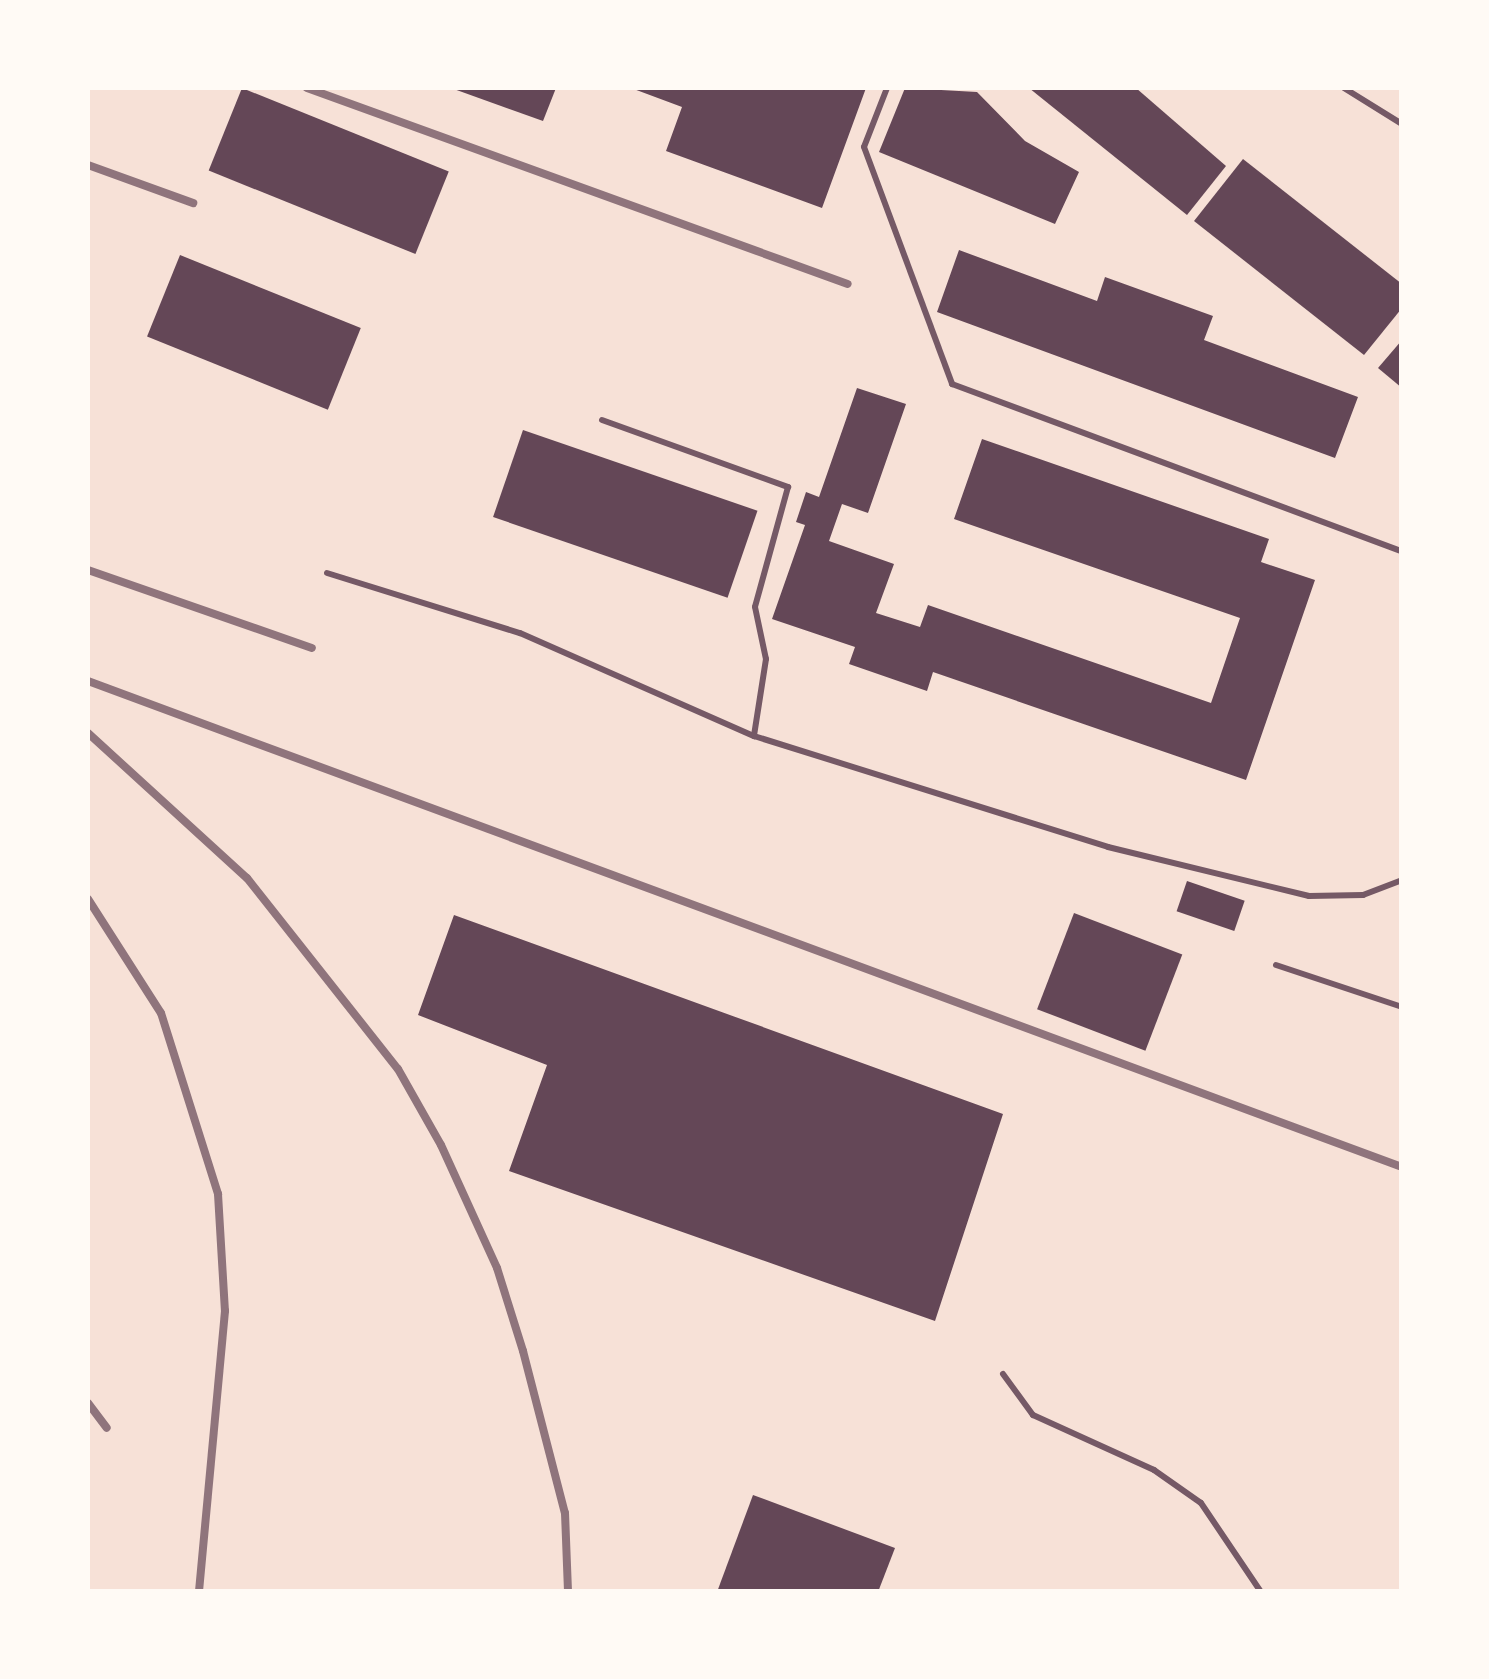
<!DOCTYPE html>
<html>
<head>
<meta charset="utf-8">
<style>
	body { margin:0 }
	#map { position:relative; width:1489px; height:1679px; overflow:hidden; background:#f7e1d7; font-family:"Noto Sans",sans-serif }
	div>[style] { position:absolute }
	.building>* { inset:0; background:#644757; transform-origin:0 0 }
	.service>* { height:6px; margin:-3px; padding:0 3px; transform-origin:3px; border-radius:3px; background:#755966 }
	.rail>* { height:8px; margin:-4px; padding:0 4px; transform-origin:4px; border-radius:4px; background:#8f747c }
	span { translate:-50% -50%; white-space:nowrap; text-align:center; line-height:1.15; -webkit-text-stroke:10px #fffaf5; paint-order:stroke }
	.frame { position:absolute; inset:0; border:90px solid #fffaf5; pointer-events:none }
</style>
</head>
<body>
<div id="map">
	<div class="building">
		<div style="left:242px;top:88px;width:223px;height:89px;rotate:22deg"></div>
		<div style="clip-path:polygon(451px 88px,556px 88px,543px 121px)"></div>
		<div style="clip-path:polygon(631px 88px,866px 88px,822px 208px,666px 151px,682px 107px)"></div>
		<div style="clip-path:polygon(905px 88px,977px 92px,1025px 141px,1079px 172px,1055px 224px,879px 152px)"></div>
		<div style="clip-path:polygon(1029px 88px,1136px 88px,1226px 166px,1187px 215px)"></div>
		<div style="clip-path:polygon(1243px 159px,1402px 284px,1402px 308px,1364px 355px,1194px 221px)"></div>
		<div style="clip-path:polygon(959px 250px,1097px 301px,1105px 277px,1213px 316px,1204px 340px,1358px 397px,1335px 458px,937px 312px)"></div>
		<div style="left:180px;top:255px;width:195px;height:88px;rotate:22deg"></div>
		<div style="clip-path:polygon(1402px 340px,1402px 388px,1378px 368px)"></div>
		<div style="clip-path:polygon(857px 388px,906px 404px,868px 513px,842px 504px,829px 541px,894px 564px,876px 613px,920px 627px,928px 605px,1211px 703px,1240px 618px,954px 519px,982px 439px,1269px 539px,1261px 562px,1315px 580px,1246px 780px,933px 672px,927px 691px,849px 664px,855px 647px,772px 619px,805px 525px,796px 522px,806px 492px,819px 497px)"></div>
		<div style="left:523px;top:430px;width:248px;height:92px;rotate:19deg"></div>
		<div style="left:1187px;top:881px;width:61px;height:32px;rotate:19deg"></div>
		<div style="left:1074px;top:913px;width:116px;height:103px;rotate:21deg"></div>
		<div style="clip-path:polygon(454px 915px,1003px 1114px,935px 1321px,509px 1171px,547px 1065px,418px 1015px)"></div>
		<div style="clip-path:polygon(753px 1495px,895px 1548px,878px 1592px,717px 1592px)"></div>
	</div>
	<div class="service">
		<div style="left:887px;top:88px;width:63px;rotate:111.3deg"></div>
		<div style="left:864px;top:147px;width:253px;rotate:69.6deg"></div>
		<div style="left:952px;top:384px;width:480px;rotate:20.4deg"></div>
		<div style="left:1344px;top:88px;width:68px;rotate:31.8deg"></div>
		<div style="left:602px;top:420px;width:198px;rotate:19.8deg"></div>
		<div style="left:788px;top:487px;width:124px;rotate:105.4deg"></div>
		<div style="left:755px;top:607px;width:53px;rotate:78.1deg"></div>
		<div style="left:766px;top:659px;width:78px;rotate:98.9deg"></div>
		<div style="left:327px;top:573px;width:202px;rotate:17.3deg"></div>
		<div style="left:520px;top:633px;width:256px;rotate:23.8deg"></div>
		<div style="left:754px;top:736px;width:371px;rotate:17.4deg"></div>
		<div style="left:1108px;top:847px;width:207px;rotate:13.7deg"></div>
		<div style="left:1309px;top:896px;width:54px;rotate:-1.1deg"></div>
		<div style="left:1363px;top:895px;width:42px;rotate:-21deg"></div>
		<div style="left:1276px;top:965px;width:133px;rotate:18.4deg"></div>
		<div style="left:1003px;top:1374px;width:51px;rotate:53.8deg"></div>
		<div style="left:1033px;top:1415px;width:133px;rotate:24.4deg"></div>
		<div style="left:1154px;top:1470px;width:57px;rotate:35.1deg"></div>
		<div style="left:1201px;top:1503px;width:107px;rotate:56deg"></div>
	</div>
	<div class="rail">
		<div style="left:307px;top:88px;width:575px;rotate:19.92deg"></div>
		<div style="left:88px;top:165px;width:112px;rotate:19.9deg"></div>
		<div style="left:88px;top:570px;width:237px;rotate:19.2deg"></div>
		<div style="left:88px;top:681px;width:1401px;rotate:20.3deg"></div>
		<div style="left:88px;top:733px;width:215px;rotate:42.4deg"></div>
		<div style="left:247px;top:878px;width:243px;rotate:51.7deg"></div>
		<div style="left:398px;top:1069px;width:87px;rotate:60.5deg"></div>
		<div style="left:441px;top:1145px;width:135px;rotate:65.5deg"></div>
		<div style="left:497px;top:1268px;width:87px;rotate:72.6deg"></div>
		<div style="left:523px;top:1351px;width:167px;rotate:75.5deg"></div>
		<div style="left:565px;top:1513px;width:79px;rotate:87.8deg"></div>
		<div style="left:88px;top:899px;width:135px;rotate:57.4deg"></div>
		<div style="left:161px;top:1013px;width:190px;rotate:72.5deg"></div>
		<div style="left:218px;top:1194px;width:117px;rotate:86.6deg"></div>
		<div style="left:225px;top:1311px;width:282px;rotate:95.3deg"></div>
		<div style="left:88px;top:1403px;width:31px;rotate:53deg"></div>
	</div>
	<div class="frame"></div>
</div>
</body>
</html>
